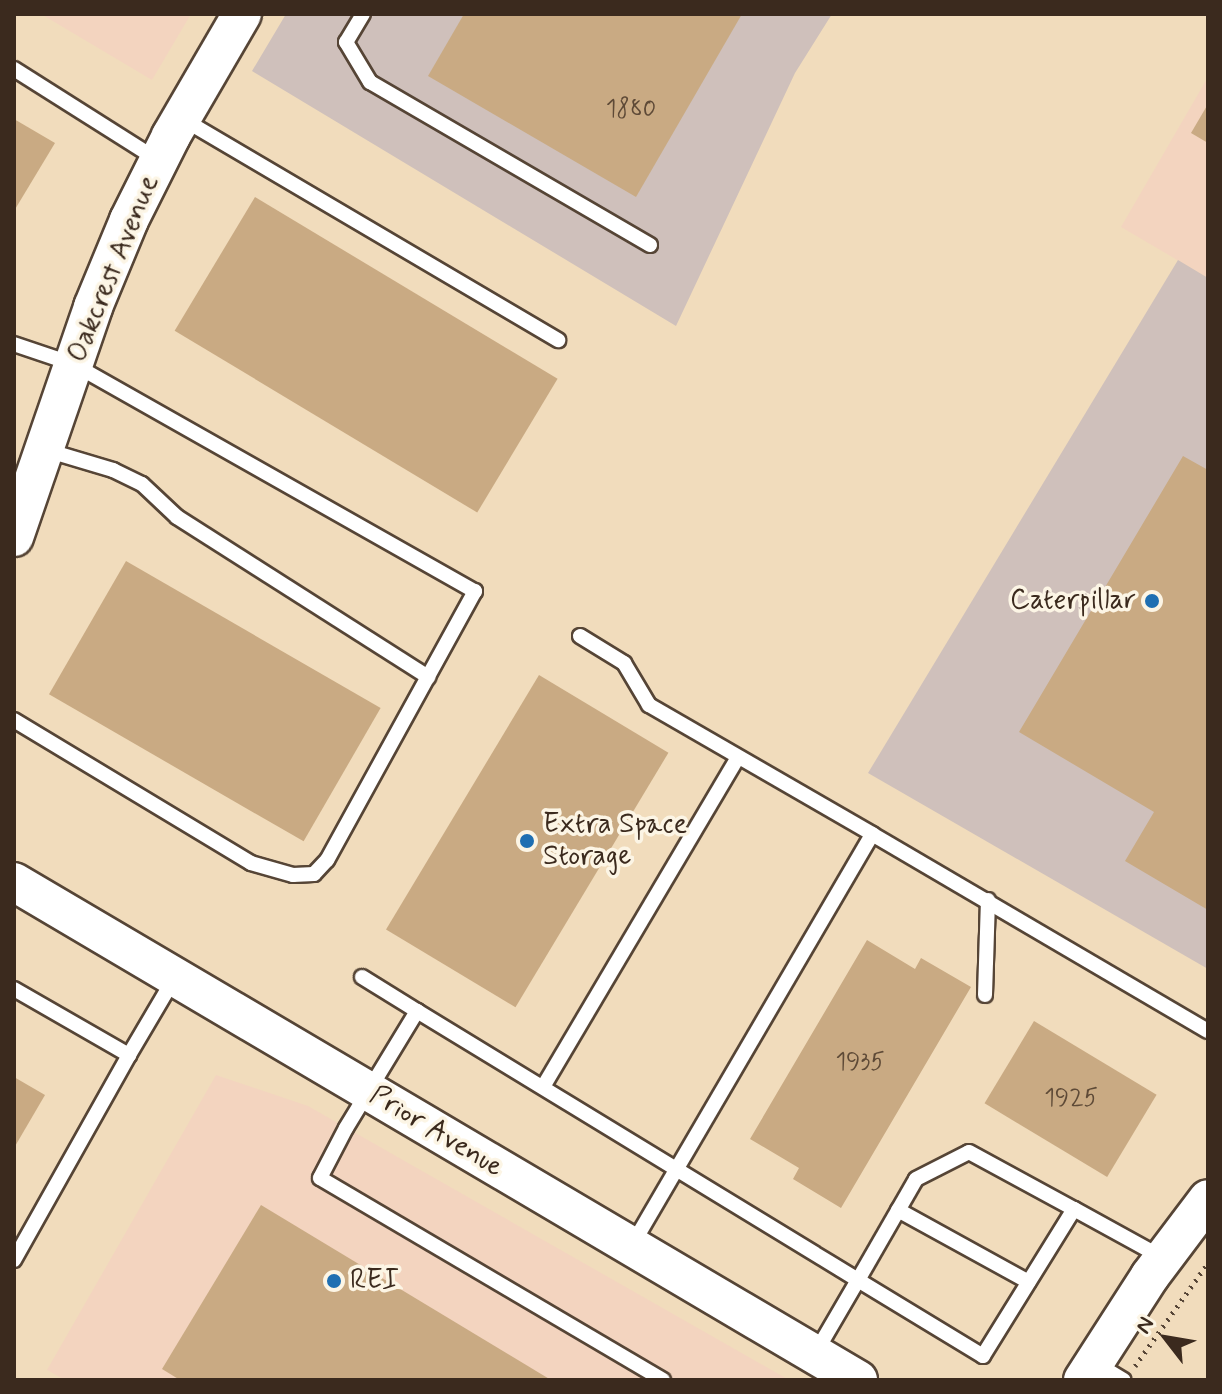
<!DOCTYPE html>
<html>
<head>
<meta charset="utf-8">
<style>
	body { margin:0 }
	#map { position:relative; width:1222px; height:1394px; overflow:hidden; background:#f1dcbc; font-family:Mynerve,sans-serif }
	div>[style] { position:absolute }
	.built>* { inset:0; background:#f3d4bf }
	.industrial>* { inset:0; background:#cfc0bb }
	.building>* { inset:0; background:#c9aa83; transform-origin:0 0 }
	.path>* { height:5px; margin-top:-2.5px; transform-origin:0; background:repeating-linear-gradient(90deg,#564536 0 2px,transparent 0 8px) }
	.roads { filter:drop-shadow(2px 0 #564536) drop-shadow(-2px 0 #564536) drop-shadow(0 2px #564536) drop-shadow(0 -2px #564536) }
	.lane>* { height:14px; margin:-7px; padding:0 7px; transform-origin:7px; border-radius:7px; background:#fff }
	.secondary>* { height:38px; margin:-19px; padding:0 19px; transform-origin:19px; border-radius:19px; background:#fff }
	.dots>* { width:22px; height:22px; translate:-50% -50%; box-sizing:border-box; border:4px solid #fcf5e5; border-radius:50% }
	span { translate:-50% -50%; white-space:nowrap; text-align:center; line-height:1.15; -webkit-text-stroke:7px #fcf5e5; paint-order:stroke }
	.number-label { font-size:24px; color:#5e4a37 }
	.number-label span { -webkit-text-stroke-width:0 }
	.street-label { font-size:28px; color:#3b2a1e }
	.poi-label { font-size:28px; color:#3b2a1e }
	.right { translate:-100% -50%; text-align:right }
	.left { translate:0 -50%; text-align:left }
	.frame { position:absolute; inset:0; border:16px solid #3b2a1e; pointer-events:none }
	.north { position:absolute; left:1126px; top:1298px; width:80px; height:80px; -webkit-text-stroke:6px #fcf5e5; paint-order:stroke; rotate:301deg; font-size:22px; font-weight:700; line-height:32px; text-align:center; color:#3b2a1e }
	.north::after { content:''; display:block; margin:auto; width:28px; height:36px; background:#3b2a1e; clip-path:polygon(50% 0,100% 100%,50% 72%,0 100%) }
</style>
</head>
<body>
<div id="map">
	<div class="built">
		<div style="clip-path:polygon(41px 14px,191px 14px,152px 80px)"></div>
		<div style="clip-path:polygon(1208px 77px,1208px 278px,1121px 227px)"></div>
		<div style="clip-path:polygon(216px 1075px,308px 1106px,789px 1380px,65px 1380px,47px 1370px)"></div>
	</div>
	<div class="industrial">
		<div style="clip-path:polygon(286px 14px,832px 14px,795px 73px,676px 326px,252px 71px)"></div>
		<div style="clip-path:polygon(1178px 260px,1208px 278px,1208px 969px,868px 773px)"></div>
	</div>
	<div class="building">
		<div style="clip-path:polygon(464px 14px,742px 14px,636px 197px,428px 76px)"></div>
		<div style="clip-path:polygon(1208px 104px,1208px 143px,1191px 133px)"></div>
		<div style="clip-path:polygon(14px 119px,55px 143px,14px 211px)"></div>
		<div style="left:255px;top:197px;width:353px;height:156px;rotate:31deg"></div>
		<div style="clip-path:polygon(1183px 456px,1208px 470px,1208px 910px,1125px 861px,1154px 812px,1019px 732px)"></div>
		<div style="left:126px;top:561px;width:294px;height:154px;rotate:30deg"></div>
		<div style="left:539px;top:675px;width:151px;height:297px;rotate:31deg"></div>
		<div style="clip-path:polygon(867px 940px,915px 969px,921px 958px,971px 987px,841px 1208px,793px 1179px,799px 1168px,750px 1139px)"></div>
		<div style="left:1034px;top:1021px;width:143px;height:96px;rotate:31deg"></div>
		<div style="clip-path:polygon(14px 1077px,45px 1095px,14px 1148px)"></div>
		<div style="clip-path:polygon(261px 1205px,551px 1380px,180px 1380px,162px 1369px)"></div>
	</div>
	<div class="path">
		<div style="left:1135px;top:1366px;width:126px;rotate:-54.7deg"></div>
	</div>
	<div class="roads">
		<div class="lane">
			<div style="left:363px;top:14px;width:33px;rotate:121deg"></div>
			<div style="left:346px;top:42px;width:47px;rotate:59deg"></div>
			<div style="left:370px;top:82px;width:324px;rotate:30.2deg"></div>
			<div style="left:14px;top:69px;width:170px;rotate:32.3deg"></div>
			<div style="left:181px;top:118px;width:438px;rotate:30.5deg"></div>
			<div style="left:14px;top:344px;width:62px;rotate:18.7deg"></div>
			<div style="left:73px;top:364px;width:462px;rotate:29.5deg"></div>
			<div style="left:475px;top:591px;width:307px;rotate:118.8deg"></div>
			<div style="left:327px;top:860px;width:19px;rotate:133deg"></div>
			<div style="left:314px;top:874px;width:21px;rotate:177deg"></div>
			<div style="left:293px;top:875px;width:44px;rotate:-164.1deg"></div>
			<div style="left:251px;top:863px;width:277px;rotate:-148.9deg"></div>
			<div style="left:46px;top:450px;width:70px;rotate:16.6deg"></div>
			<div style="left:113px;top:470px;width:32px;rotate:26deg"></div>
			<div style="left:142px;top:484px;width:48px;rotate:43.3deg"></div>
			<div style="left:177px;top:517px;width:298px;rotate:32.5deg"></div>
			<div style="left:580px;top:636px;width:52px;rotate:31.5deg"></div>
			<div style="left:624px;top:663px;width:49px;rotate:59.2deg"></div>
			<div style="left:649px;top:705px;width:258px;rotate:30deg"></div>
			<div style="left:362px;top:977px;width:65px;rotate:31.7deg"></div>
			<div style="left:14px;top:989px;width:133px;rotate:29.9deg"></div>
			<div style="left:129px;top:1055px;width:91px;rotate:-59.5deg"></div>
			<div style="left:985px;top:995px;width:95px;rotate:-88.2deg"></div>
			<div style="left:543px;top:1087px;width:383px;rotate:-59.4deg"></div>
			<div style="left:1074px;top:1209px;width:173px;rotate:121.8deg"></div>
			<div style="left:983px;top:1356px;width:146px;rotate:-148.7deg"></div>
			<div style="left:858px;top:1280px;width:116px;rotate:-60.1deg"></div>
			<div style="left:916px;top:1179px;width:59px;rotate:-27deg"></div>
			<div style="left:969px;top:1152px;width:119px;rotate:28.5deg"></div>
			<div style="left:1074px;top:1209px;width:102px;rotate:28.8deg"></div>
			<div style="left:898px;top:1210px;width:149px;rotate:28.8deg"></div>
			<div style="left:631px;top:1247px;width:478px;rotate:-59.7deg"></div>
			<div style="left:872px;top:834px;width:389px;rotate:30.4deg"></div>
			<div style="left:14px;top:1260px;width:235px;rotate:-60.7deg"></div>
			<div style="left:1097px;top:1364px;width:31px;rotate:31deg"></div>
			<div style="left:663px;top:1380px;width:398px;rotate:-149.5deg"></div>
			<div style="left:320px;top:1178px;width:56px;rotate:-62.5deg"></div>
			<div style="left:346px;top:1128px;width:137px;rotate:-58.7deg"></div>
			<div style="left:417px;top:1011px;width:517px;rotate:31.38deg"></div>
			<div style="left:858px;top:1280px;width:83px;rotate:120.3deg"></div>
		</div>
		<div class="secondary">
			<div style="left:14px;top:537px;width:243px;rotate:-71deg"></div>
			<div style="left:93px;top:307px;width:94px;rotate:-67.5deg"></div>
			<div style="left:129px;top:220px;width:94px;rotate:-63.4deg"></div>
			<div style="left:171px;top:136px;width:141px;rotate:-59.8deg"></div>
			<div style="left:14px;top:882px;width:980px;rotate:30.54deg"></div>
			<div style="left:1083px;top:1380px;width:124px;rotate:-57.2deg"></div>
			<div style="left:1150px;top:1276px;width:96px;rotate:-53deg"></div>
		</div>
	</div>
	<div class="dots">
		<div style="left:1152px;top:601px;background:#1f6fb2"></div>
		<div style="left:527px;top:841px;background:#1f6fb2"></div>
		<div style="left:334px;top:1281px;background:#1f6fb2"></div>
	</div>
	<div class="number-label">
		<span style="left:631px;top:110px">1880</span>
		<span style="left:860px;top:1063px">1935</span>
		<span style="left:1071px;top:1099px">1925</span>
	</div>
	<div class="street-label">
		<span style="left:114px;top:269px;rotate:-68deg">Oakcrest Avenue</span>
		<span style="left:436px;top:1132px;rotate:31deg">Prior Avenue</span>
	</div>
	<div class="poi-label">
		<span class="right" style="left:1136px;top:601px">Caterpillar</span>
		<span class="left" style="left:543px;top:841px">Extra Space<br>Storage</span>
		<span class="left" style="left:350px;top:1281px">REI</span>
	</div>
	<div class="frame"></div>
	<div class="north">N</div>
</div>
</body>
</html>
